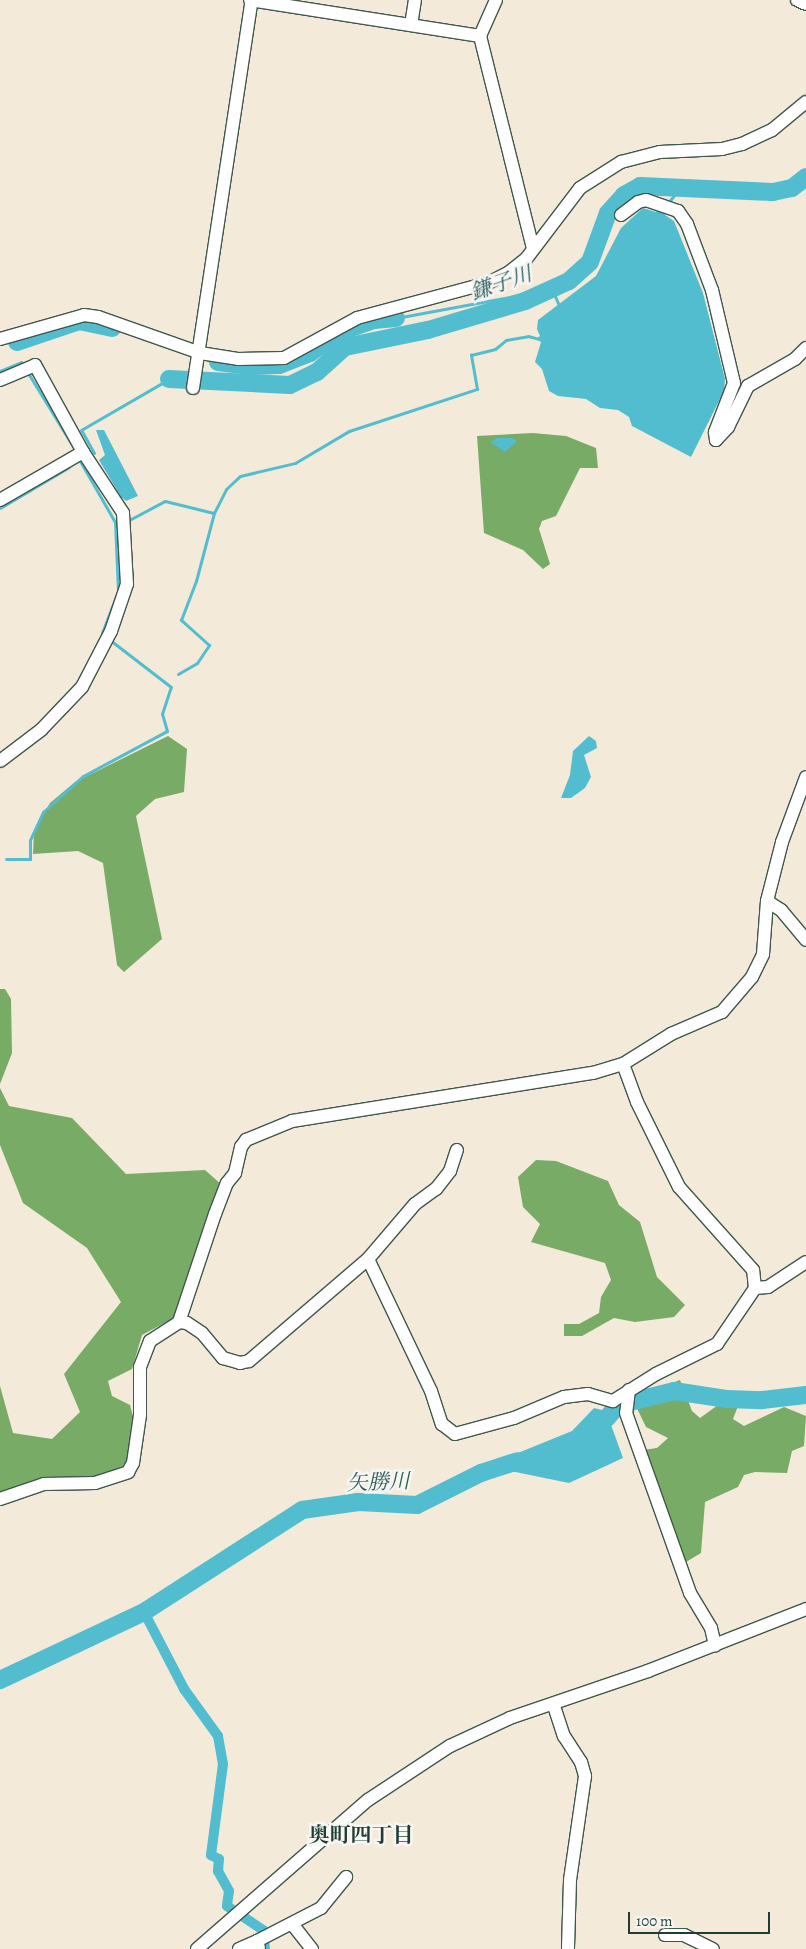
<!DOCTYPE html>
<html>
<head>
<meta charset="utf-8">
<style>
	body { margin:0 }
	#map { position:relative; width:806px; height:1949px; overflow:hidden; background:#f4eada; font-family:Alegreya,"Noto Serif JP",serif }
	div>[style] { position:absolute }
	.forest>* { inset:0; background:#78ab66 }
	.water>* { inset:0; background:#53bdd0 }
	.stream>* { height:3px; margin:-1.5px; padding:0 1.5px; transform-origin:1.5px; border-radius:1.5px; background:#53bdd0 }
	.canal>* { height:10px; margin:-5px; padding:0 5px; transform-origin:5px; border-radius:5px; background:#53bdd0 }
	.river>* { height:18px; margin:-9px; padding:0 9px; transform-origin:9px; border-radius:9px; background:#53bdd0 }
	.roads { filter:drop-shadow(1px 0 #3f574d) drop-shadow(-1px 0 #3f574d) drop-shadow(0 1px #3f574d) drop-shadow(0 -1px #3f574d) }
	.minor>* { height:12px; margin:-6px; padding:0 6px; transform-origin:6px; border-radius:6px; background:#fff }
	span { translate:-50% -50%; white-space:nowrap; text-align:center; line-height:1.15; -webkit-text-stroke:5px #f6f6f2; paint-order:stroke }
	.water-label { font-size:21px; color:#2c5d5b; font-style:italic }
	.neighbourhood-label { font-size:21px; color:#1f3d34; font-weight:700 }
	.scale { position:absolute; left:628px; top:1912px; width:142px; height:22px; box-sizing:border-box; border:2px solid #1f3d34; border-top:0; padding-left:6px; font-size:15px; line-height:18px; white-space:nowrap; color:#1f3d34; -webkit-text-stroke:4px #f6f6f2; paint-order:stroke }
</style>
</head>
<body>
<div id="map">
	<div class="forest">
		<div style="clip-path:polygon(533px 433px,566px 436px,596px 448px,598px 468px,580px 468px,556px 516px,542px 521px,539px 529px,550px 564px,543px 569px,523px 550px,484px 533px,477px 436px)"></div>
		<div style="clip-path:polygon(168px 736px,187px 749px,184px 792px,155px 799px,136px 816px,162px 939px,124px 972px,117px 965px,103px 863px,78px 851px,33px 854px,34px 831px,50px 803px,75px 782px)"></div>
		<div style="clip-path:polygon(0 989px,5px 989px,11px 999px,12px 1053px,0 1084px)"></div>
		<div style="clip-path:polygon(0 1088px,9px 1106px,72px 1118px,126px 1174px,205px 1170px,222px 1185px,176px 1317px,142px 1335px,132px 1369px,108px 1381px,112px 1396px,130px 1405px,134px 1420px,127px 1461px,118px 1471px,95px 1476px,47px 1477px,0 1492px,0 1386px,13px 1433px,52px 1439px,80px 1412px,64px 1374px,121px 1302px,87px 1248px,23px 1203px,0 1145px)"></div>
		<div style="clip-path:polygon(536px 1160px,556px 1161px,608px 1181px,619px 1205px,640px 1222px,657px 1277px,685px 1305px,674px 1317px,635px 1322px,614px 1318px,582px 1336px,564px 1336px,564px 1324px,579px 1324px,599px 1313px,601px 1297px,611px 1280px,605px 1263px,531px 1242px,540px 1224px,523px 1207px,518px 1177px)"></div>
		<div style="clip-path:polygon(680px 1380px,692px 1411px,700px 1418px,718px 1405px,738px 1406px,733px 1419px,744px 1426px,784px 1407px,806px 1416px,804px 1446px,792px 1451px,787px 1473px,755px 1472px,744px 1475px,738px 1487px,705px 1502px,701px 1553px,686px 1562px,682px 1557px,643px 1450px,657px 1448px,668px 1438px,646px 1427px,632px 1398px)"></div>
	</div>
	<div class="water">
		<div style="clip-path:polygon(643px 208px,656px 212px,660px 208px,665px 210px,665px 215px,674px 221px,703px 293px,725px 379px,724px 391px,691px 457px,632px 426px,629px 417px,618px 410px,600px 408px,586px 399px,558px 396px,549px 391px,542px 369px,535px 362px,541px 342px,536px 339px,540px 336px,537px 329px,538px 320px,596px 276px,621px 228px)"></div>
		<div style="clip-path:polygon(96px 430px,104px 430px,138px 496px,126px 501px,121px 497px,99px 460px,105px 455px)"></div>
		<div style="clip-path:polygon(497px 438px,512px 438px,517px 441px,505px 452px,490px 442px)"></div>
		<div style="clip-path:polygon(589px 736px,596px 741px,597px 748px,584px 755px,591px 777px,585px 788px,571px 798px,561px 798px,570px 775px,573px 751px)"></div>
		<div style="clip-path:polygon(594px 1408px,606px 1411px,623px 1458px,569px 1483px,496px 1468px,491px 1464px,572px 1431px)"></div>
	</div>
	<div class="stream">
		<div style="left:667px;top:204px;width:19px;rotate:-51deg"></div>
		<div style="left:396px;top:318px;width:159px;rotate:-10.5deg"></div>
		<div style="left:552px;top:289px;width:21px;rotate:67deg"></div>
		<div style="left:0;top:371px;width:23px;rotate:-23deg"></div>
		<div style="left:21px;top:362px;width:6px;rotate:59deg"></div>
		<div style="left:28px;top:373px;width:88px;rotate:58.5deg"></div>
		<div style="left:94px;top:453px;width:26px;rotate:-119deg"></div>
		<div style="left:81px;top:430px;width:102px;rotate:-30.1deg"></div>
		<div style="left:80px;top:461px;width:70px;rotate:60.2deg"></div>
		<div style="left:115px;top:522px;width:69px;rotate:87.5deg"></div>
		<div style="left:118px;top:591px;width:45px;rotate:110.9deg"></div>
		<div style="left:102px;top:633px;width:4px;rotate:45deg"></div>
		<div style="left:0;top:508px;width:80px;rotate:-30.7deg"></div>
		<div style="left:131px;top:519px;width:38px;rotate:-28deg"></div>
		<div style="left:165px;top:501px;width:50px;rotate:13.8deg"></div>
		<div style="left:214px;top:513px;width:27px;rotate:-63deg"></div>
		<div style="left:226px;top:489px;width:19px;rotate:-43deg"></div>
		<div style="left:240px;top:476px;width:57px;rotate:-13.3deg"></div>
		<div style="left:295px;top:463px;width:63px;rotate:-30.7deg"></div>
		<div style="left:349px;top:431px;width:135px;rotate:-18.2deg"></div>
		<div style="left:477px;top:389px;width:35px;rotate:-100deg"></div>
		<div style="left:471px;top:355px;width:25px;rotate:-14deg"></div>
		<div style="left:495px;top:349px;width:14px;rotate:-39deg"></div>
		<div style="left:506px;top:340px;width:22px;rotate:-10deg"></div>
		<div style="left:528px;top:336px;width:11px;rotate:15deg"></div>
		<div style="left:178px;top:674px;width:22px;rotate:-30deg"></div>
		<div style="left:197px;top:663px;width:22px;rotate:-56deg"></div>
		<div style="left:209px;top:645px;width:38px;rotate:-138deg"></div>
		<div style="left:181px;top:620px;width:42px;rotate:-69deg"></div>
		<div style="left:196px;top:581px;width:70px;rotate:-75.2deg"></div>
		<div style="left:6px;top:859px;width:24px"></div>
		<div style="left:30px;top:859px;width:19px;rotate:-90deg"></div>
		<div style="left:30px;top:840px;width:31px;rotate:-65deg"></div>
		<div style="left:43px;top:812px;width:54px;rotate:-42deg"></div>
		<div style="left:83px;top:776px;width:95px;rotate:-28.2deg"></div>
		<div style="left:167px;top:731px;width:18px;rotate:-106deg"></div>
		<div style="left:162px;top:714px;width:28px;rotate:-72deg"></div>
		<div style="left:171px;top:687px;width:77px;rotate:-142.4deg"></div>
	</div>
	<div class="canal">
		<div style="left:144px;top:1612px;width:87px;rotate:62.5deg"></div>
		<div style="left:184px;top:1689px;width:58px;rotate:54.1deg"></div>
		<div style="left:218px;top:1736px;width:28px;rotate:80deg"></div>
		<div style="left:223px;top:1764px;width:92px;rotate:97.5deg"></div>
		<div style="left:211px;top:1855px;width:9px;rotate:27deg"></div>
		<div style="left:219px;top:1859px;width:12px;rotate:95deg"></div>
		<div style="left:218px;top:1871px;width:23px;rotate:61deg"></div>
		<div style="left:229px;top:1891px;width:15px;rotate:98deg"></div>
		<div style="left:227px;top:1906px;width:43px;rotate:33.7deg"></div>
		<div style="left:263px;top:1930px;width:19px;rotate:84deg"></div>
	</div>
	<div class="river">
		<div style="left:17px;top:342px;width:65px;rotate:-18.7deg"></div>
		<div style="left:79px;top:321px;width:34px;rotate:12deg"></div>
		<div style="left:218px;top:362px;width:33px;rotate:7deg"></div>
		<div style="left:251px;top:366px;width:28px;rotate:-2deg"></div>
		<div style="left:279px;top:365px;width:33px;rotate:-21deg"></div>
		<div style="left:310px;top:353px;width:36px;rotate:-36deg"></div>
		<div style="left:339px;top:332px;width:37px;rotate:-19deg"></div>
		<div style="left:374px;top:320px;width:22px;rotate:-5deg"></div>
		<div style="left:169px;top:379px;width:121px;rotate:2.8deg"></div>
		<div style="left:290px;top:385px;width:30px;rotate:-26deg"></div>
		<div style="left:317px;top:372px;width:38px;rotate:-42deg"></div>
		<div style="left:345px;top:347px;width:85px;rotate:-11.6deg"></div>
		<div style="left:428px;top:330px;width:101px;rotate:-16.6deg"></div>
		<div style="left:525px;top:301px;width:48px;rotate:-24.4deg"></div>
		<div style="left:569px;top:281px;width:28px;rotate:-42deg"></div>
		<div style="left:590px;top:262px;width:52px;rotate:-69.8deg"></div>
		<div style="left:608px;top:213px;width:24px;rotate:-48deg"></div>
		<div style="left:624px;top:195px;width:18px;rotate:-29deg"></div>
		<div style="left:640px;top:186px;width:133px;rotate:2.6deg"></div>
		<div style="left:773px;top:192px;width:19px;rotate:-12deg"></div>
		<div style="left:792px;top:188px;width:18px;rotate:-38deg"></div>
		<div style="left:588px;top:1428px;width:21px;rotate:-28deg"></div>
		<div style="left:607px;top:1418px;width:17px;rotate:-50deg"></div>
		<div style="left:618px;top:1405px;width:58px;rotate:-14deg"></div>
		<div style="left:674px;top:1391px;width:54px;rotate:8.6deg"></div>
		<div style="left:727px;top:1399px;width:35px;rotate:2deg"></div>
		<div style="left:762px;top:1400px;width:44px;rotate:-6.5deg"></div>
		<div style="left:0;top:1680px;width:159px;rotate:-25.3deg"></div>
		<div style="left:144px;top:1612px;width:188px;rotate:-32.8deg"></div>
		<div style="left:302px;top:1510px;width:57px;rotate:-8.1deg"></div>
		<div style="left:358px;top:1502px;width:59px;rotate:2.9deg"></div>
		<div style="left:417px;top:1505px;width:72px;rotate:-26.6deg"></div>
		<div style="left:481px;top:1473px;width:38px;rotate:-18deg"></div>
	</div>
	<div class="roads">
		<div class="minor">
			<div style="left:250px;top:0;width:233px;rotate:8.9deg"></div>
			<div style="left:496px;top:0;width:39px;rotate:114deg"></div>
			<div style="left:480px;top:36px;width:219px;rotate:76deg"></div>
			<div style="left:797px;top:0;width:10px;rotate:24deg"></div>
			<div style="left:411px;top:25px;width:25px;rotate:-81deg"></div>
			<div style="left:621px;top:215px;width:21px;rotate:-37deg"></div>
			<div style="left:638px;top:202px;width:8px;rotate:-14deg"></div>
			<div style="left:646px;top:200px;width:34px;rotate:19deg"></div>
			<div style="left:678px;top:211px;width:16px;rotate:55deg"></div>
			<div style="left:687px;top:224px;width:71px;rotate:69.3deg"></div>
			<div style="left:712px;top:290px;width:96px;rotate:76.7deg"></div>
			<div style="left:734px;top:383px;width:53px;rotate:111.2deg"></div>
			<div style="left:715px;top:432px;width:8px;rotate:83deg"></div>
			<div style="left:0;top:339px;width:87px;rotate:-15.9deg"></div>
			<div style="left:84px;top:315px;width:14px;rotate:8deg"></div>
			<div style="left:98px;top:317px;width:108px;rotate:19.4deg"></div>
			<div style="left:200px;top:353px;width:38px;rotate:9deg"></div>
			<div style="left:238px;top:359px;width:46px;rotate:-1.2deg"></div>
			<div style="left:284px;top:358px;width:83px;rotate:-28.7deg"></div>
			<div style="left:357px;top:318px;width:136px;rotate:-15deg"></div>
			<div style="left:488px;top:283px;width:22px;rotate:-27deg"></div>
			<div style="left:508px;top:273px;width:23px;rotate:-38deg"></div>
			<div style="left:526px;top:259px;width:89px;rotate:-52.7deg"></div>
			<div style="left:580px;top:188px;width:49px;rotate:-32.4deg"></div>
			<div style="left:621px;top:162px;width:40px;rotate:-14.4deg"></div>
			<div style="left:660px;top:152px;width:62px;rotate:-2.8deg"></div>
			<div style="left:722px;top:149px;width:21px;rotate:-14deg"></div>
			<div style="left:742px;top:144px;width:33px;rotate:-25deg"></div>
			<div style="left:772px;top:130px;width:44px;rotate:-39.5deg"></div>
			<div style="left:0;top:380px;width:38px;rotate:-23deg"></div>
			<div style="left:35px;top:365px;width:99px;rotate:61.1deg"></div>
			<div style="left:83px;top:452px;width:73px;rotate:56.7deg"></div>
			<div style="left:123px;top:513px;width:71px;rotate:86.8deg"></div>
			<div style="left:127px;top:584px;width:50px;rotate:108.8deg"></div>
			<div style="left:111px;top:631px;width:63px;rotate:117.4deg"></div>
			<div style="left:82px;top:687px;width:59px;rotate:133.6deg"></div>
			<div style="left:41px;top:730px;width:51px;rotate:142.9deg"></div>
			<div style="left:193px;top:388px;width:392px;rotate:-81.4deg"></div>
			<div style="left:716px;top:440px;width:18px;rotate:-47deg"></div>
			<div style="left:728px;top:427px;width:46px;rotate:-64deg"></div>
			<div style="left:748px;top:386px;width:54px;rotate:-29.9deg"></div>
			<div style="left:795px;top:359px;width:16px;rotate:-45deg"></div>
			<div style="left:0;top:500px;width:96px;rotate:-30deg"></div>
			<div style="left:767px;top:901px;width:17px;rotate:33deg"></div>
			<div style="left:781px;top:910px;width:39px;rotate:50deg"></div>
			<div style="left:368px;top:1259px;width:146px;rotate:64.5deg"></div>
			<div style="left:431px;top:1391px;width:35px;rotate:72deg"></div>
			<div style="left:442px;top:1424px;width:16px;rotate:38deg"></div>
			<div style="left:455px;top:1434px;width:61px;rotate:-15.2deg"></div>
			<div style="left:514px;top:1418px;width:54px;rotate:-22.8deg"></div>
			<div style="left:564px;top:1397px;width:24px;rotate:-7deg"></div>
			<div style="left:588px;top:1394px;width:26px;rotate:16deg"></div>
			<div style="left:613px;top:1401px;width:51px;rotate:-32.1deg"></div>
			<div style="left:656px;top:1374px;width:68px;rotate:-26.2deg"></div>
			<div style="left:717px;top:1344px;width:68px;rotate:-55.8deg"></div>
			<div style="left:755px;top:1288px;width:18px;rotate:-96deg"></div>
			<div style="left:753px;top:1270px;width:111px;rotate:-131.7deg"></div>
			<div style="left:679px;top:1187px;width:95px;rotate:-116.3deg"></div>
			<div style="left:637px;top:1102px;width:40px;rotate:-110.2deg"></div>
			<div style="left:755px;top:1288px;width:13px;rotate:-4deg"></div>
			<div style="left:768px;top:1287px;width:45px;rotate:-33.3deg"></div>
			<div style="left:179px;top:1322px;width:114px;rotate:-71.6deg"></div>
			<div style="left:215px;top:1214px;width:33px;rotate:-69deg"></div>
			<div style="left:227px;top:1183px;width:13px;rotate:-51deg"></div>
			<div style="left:235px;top:1173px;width:27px;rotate:-77deg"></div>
			<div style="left:241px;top:1147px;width:9px;rotate:-54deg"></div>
			<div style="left:246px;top:1140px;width:50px;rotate:-22.4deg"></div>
			<div style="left:292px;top:1121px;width:305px;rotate:-9.1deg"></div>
			<div style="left:593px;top:1073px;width:31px;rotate:-17deg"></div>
			<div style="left:623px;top:1064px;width:57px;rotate:-32deg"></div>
			<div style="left:671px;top:1034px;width:56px;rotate:-23.3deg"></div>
			<div style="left:722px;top:1012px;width:46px;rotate:-49.4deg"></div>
			<div style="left:752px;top:977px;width:25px;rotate:-64deg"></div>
			<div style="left:763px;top:954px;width:53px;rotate:-85.7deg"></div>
			<div style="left:767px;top:901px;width:61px;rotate:-75.7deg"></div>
			<div style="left:782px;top:842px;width:69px;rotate:-69.7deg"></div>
			<div style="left:629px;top:1390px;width:23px;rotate:97deg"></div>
			<div style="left:626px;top:1413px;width:191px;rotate:70.4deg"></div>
			<div style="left:690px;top:1593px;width:41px;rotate:59deg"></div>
			<div style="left:711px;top:1628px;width:18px;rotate:77deg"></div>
			<div style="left:0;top:1499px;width:46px;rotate:-18.8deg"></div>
			<div style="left:44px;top:1484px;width:51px;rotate:-1.1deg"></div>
			<div style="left:95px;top:1483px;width:35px;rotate:-18deg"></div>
			<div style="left:128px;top:1472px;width:10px;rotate:-61deg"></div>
			<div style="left:133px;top:1463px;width:49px;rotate:-81.7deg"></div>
			<div style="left:140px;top:1415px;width:48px;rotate:-90deg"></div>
			<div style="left:140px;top:1367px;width:28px;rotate:-69deg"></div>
			<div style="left:150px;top:1341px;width:35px;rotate:-33deg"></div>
			<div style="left:179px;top:1322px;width:8px;rotate:7deg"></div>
			<div style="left:187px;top:1323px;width:18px;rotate:34deg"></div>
			<div style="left:202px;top:1333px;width:33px;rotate:50deg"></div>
			<div style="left:223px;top:1358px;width:18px;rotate:16deg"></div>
			<div style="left:240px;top:1363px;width:9px;rotate:-13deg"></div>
			<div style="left:249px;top:1361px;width:157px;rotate:-40.6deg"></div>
			<div style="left:368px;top:1259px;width:72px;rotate:-49.5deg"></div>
			<div style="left:415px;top:1204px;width:26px;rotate:-36deg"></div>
			<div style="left:436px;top:1189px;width:23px;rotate:-52deg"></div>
			<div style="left:450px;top:1171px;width:22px;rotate:-72deg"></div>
			<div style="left:554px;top:1706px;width:32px;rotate:72deg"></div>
			<div style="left:564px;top:1736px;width:31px;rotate:57deg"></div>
			<div style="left:581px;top:1762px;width:15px;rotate:74deg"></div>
			<div style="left:585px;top:1776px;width:105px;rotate:98.2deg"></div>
			<div style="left:570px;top:1880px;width:69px;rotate:91.7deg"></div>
			<div style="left:293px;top:1925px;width:31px;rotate:52deg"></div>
			<div style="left:665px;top:1935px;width:19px"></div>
			<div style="left:684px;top:1935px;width:32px;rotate:26deg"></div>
			<div style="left:257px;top:1941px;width:72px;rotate:-27.3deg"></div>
			<div style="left:321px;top:1908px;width:40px;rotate:-51deg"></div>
			<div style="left:197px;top:1949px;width:227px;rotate:-41.1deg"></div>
			<div style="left:368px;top:1800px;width:98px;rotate:-33.4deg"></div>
			<div style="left:450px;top:1746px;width:66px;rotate:-25deg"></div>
			<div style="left:510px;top:1718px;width:146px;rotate:-18.8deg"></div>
			<div style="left:648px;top:1671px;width:170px;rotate:-21.4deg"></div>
			<div style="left:239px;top:1949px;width:20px;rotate:-24deg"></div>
			<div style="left:257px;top:1941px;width:7px;rotate:74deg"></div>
		</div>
	</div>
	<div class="water-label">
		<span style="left:501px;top:283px;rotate:-19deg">鎌子川</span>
		<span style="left:378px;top:1482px;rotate:-2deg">矢勝川</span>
	</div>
	<div class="neighbourhood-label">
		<span style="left:361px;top:1835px">奥町四丁目</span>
	</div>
	<div class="scale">100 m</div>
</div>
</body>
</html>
